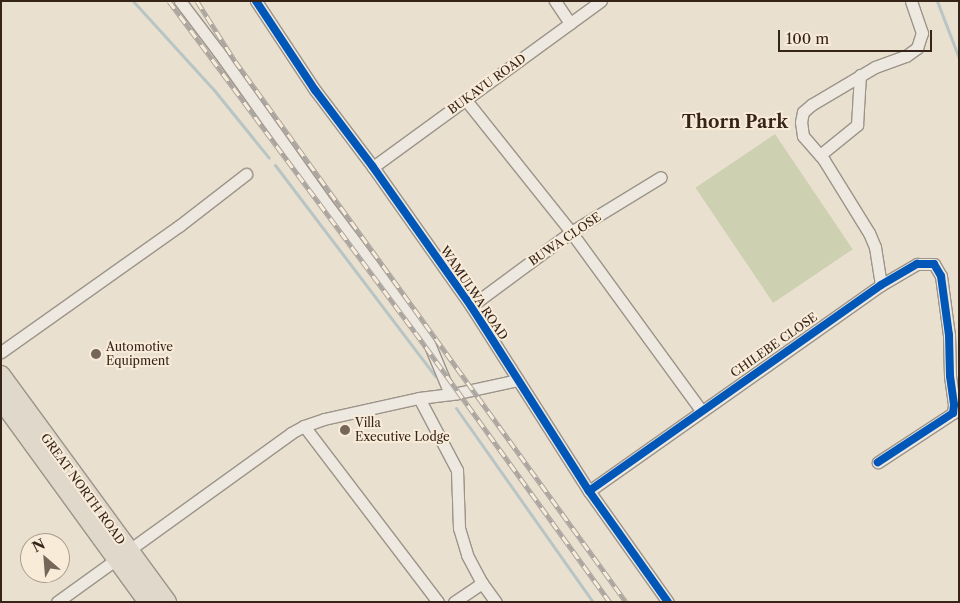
<!DOCTYPE html>
<html>
<head>
<meta charset="utf-8">
<style>
	body { margin:0 }
	#map { position:relative; width:960px; height:603px; overflow:hidden; background:#eae0d0; font-family:"Libre Caslon Text",serif }
	div>[style] { position:absolute }
	.green>* { inset:0; background:#cdd1b2; transform-origin:0 0 }
	.stream>* { height:3px; margin:-1.5px; padding:0 1.5px; transform-origin:1.5px; border-radius:1.5px; background:#b8c5c5 }
	.roads { filter:drop-shadow(1px 0 #9b9489) drop-shadow(-1px 0 #9b9489) drop-shadow(0 1px #9b9489) drop-shadow(0 -1px #9b9489) }
	.minor>* { height:11px; margin:-5.5px; padding:0 5.5px; transform-origin:5.5px; border-radius:5.5px; background:#ede8e0 }
	.primary>* { height:18px; margin:-9px; padding:0 9px; transform-origin:9px; border-radius:9px; background:#e0d8ca }
	.rail>* { height:5px; margin-top:-2.5px; transform-origin:0; background:repeating-linear-gradient(90deg,#f8ecd9 0 9px,#aba59f 0 18px); box-sizing:border-box; border-block:1px solid #aba59f }
	.cycleway>* { height:8px; margin:-4px; padding:0 4px; transform-origin:4px; border-radius:4px; background:#0057b8 }
	.dots>* { width:14px; height:14px; translate:-50% -50%; box-sizing:border-box; border:2px solid #f8ecd9; border-radius:50% }
	span { translate:-50% -50%; white-space:nowrap; text-align:center; line-height:1.15; -webkit-text-stroke:4px #f8ecd9; paint-order:stroke }
	.street-label { font-size:12px; color:#362419 }
	.poi-label { font-size:12px; color:#362419 }
	.left { translate:0 -50%; text-align:left }
	.district-label { font-size:18px; color:#362419; font-weight:700 }
	.frame { position:absolute; inset:0; border:2px solid #362419; pointer-events:none }
	.north { position:absolute; left:20px; top:533px; width:50px; height:50px; box-sizing:border-box; background:#f8ecd9; border:1px solid #aa9c8c; border-radius:50%; rotate:333deg; font-size:14px; font-weight:700; line-height:20px; text-align:center; color:#362419 }
	.north::after { content:''; display:block; margin:auto; width:18px; height:22px; background:#756659; clip-path:polygon(50% 0,100% 100%,50% 72%,0 100%) }
	.scale { position:absolute; left:778px; top:30px; width:154px; height:22px; box-sizing:border-box; border:2px solid #362419; border-top:0; padding-left:6px; font-size:15px; line-height:18px; white-space:nowrap; color:#362419; -webkit-text-stroke:4px #f8ecd9; paint-order:stroke }
</style>
</head>
<body>
<div id="map">
	<div class="green">
		<div style="left:775px;top:134px;width:139px;height:96px;rotate:56deg"></div>
	</div>
	<div class="stream">
		<div style="left:133px;top:1px;width:120px;rotate:47.7deg"></div>
		<div style="left:214px;top:90px;width:87px;rotate:51deg"></div>
		<div style="left:937px;top:1px;width:61px;rotate:68.9deg"></div>
		<div style="left:275px;top:165px;width:265px;rotate:52.8deg"></div>
		<div style="left:456px;top:408px;width:237px;rotate:54.8deg"></div>
	</div>
	<div class="roads">
		<div class="minor">
			<div style="left:180px;top:1px;width:63px;rotate:52.8deg"></div>
			<div style="left:218px;top:51px;width:186px;rotate:54.6deg"></div>
			<div style="left:326px;top:203px;width:166px;rotate:53.1deg"></div>
			<div style="left:426px;top:336px;width:63px;rotate:67.5deg"></div>
			<div style="left:256px;top:1px;width:107px;rotate:56.5deg"></div>
			<div style="left:315px;top:90px;width:96px;rotate:53deg"></div>
			<div style="left:373px;top:167px;width:170px;rotate:54.8deg"></div>
			<div style="left:471px;top:306px;width:219px;rotate:57.5deg"></div>
			<div style="left:589px;top:491px;width:136px;rotate:54.6deg"></div>
			<div style="left:555px;top:1px;width:27px;rotate:56deg"></div>
			<div style="left:465px;top:99px;width:170px;rotate:51.4deg"></div>
			<div style="left:571px;top:232px;width:220px;rotate:53.9deg"></div>
			<div style="left:820px;top:155px;width:48px;rotate:-39deg"></div>
			<div style="left:857px;top:125px;width:50px;rotate:-86.6deg"></div>
			<div style="left:373px;top:167px;width:282px;rotate:-36.1deg"></div>
			<div style="left:881px;top:285px;width:38px;rotate:-99deg"></div>
			<div style="left:875px;top:247px;width:15px;rotate:-113deg"></div>
			<div style="left:869px;top:233px;width:86px;rotate:-121.7deg"></div>
			<div style="left:824px;top:160px;width:32px;rotate:-131deg"></div>
			<div style="left:803px;top:136px;width:14px;rotate:-98deg"></div>
			<div style="left:801px;top:122px;width:10px;rotate:-79deg"></div>
			<div style="left:803px;top:112px;width:11px;rotate:-41deg"></div>
			<div style="left:811px;top:105px;width:74px;rotate:-30.7deg"></div>
			<div style="left:875px;top:67px;width:33px;rotate:-20deg"></div>
			<div style="left:906px;top:56px;width:14px;rotate:-36deg"></div>
			<div style="left:917px;top:48px;width:16px;rotate:-72deg"></div>
			<div style="left:922px;top:33px;width:34px;rotate:-109deg"></div>
			<div style="left:471px;top:306px;width:124px;rotate:-36.5deg"></div>
			<div style="left:571px;top:232px;width:105px;rotate:-31.4deg"></div>
			<div style="left:1px;top:352px;width:218px;rotate:-35.3deg"></div>
			<div style="left:179px;top:226px;width:85px;rotate:-37.8deg"></div>
			<div style="left:419px;top:398px;width:81px;rotate:62.2deg"></div>
			<div style="left:457px;top:470px;width:58px;rotate:88deg"></div>
			<div style="left:459px;top:528px;width:28px;rotate:73deg"></div>
			<div style="left:467px;top:555px;width:32px;rotate:62deg"></div>
			<div style="left:304px;top:426px;width:221px;rotate:52.7deg"></div>
			<div style="left:589px;top:491px;width:357px;rotate:-35.2deg"></div>
			<div style="left:881px;top:285px;width:42px;rotate:-30.3deg"></div>
			<div style="left:917px;top:264px;width:17px"></div>
			<div style="left:934px;top:264px;width:14px;rotate:60deg"></div>
			<div style="left:941px;top:276px;width:60px;rotate:82.3deg"></div>
			<div style="left:949px;top:335px;width:41px;rotate:88.6deg"></div>
			<div style="left:950px;top:376px;width:29px;rotate:82deg"></div>
			<div style="left:954px;top:405px;width:8px;rotate:97deg"></div>
			<div style="left:953px;top:413px;width:90px;rotate:146.8deg"></div>
			<div style="left:57px;top:602px;width:289px;rotate:-35.8deg"></div>
			<div style="left:291px;top:433px;width:15px;rotate:-28deg"></div>
			<div style="left:304px;top:426px;width:21px;rotate:-19deg"></div>
			<div style="left:324px;top:419px;width:97px;rotate:-12.5deg"></div>
			<div style="left:419px;top:398px;width:39px;rotate:-7deg"></div>
			<div style="left:458px;top:393px;width:61px;rotate:-12.2deg"></div>
			<div style="left:454px;top:602px;width:34px;rotate:-34deg"></div>
			<div style="left:482px;top:583px;width:24px;rotate:54deg"></div>
		</div>
		<div class="primary">
			<div style="left:1px;top:375px;width:281px;rotate:53.8deg"></div>
			<div style="left:1px;top:400px;width:250px;rotate:54deg"></div>
		</div>
	</div>
	<div class="rail">
		<div style="left:169px;top:1px;width:412px;rotate:53.4deg"></div>
		<div style="left:415px;top:332px;width:333px;rotate:54.2deg"></div>
		<div style="left:197px;top:1px;width:71px;rotate:57.7deg"></div>
		<div style="left:235px;top:61px;width:668px;rotate:54.14deg"></div>
	</div>
	<div class="cycleway">
		<div style="left:256px;top:1px;width:107px;rotate:56.5deg"></div>
		<div style="left:315px;top:90px;width:96px;rotate:53deg"></div>
		<div style="left:373px;top:167px;width:170px;rotate:54.8deg"></div>
		<div style="left:471px;top:306px;width:219px;rotate:57.5deg"></div>
		<div style="left:589px;top:491px;width:136px;rotate:54.6deg"></div>
		<div style="left:589px;top:491px;width:357px;rotate:-35.2deg"></div>
		<div style="left:881px;top:285px;width:42px;rotate:-30.3deg"></div>
		<div style="left:917px;top:264px;width:17px"></div>
		<div style="left:934px;top:264px;width:14px;rotate:60deg"></div>
		<div style="left:941px;top:276px;width:60px;rotate:82.3deg"></div>
		<div style="left:949px;top:335px;width:41px;rotate:88.6deg"></div>
		<div style="left:950px;top:376px;width:29px;rotate:82deg"></div>
		<div style="left:954px;top:405px;width:8px;rotate:97deg"></div>
		<div style="left:953px;top:413px;width:90px;rotate:146.8deg"></div>
	</div>
	<div class="dots">
		<div style="left:96px;top:354px;background:#756659"></div>
		<div style="left:345px;top:430px;background:#756659"></div>
	</div>
	<div class="street-label">
		<span style="left:487px;top:84px;rotate:-36deg">BUKAVU ROAD</span>
		<span style="left:565px;top:239px;rotate:-34deg">BUWA CLOSE</span>
		<span style="left:474px;top:293px;rotate:56deg">WAMULWA ROAD</span>
		<span style="left:774px;top:345px;rotate:-35deg">CHILEBE CLOSE</span>
		<span style="left:83px;top:489px;rotate:54deg">GREAT NORTH ROAD</span>
	</div>
	<div class="poi-label">
		<span class="left" style="left:106px;top:354px">Automotive<br>Equipment</span>
		<span class="left" style="left:355px;top:430px">Villa<br>Executive Lodge</span>
	</div>
	<div class="district-label">
		<span style="left:735px;top:122px">Thorn Park</span>
	</div>
	<div class="frame"></div>
	<div class="north">N</div>
	<div class="scale">100 m</div>
</div>
</body>
</html>
